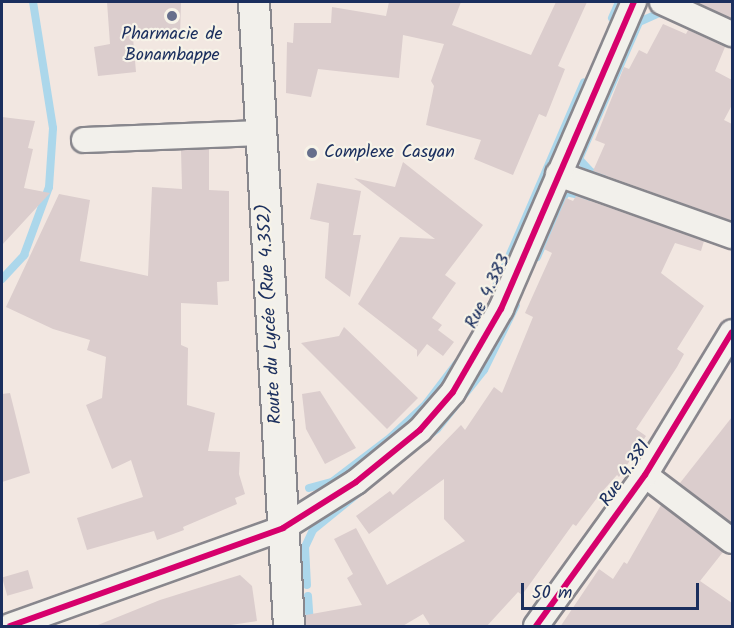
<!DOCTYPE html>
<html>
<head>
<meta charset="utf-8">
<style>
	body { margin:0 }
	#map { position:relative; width:734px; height:628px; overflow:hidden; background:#f2e7e1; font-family:Kalam,sans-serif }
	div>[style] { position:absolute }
	.stream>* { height:8px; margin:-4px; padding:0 4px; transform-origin:4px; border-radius:4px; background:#acd7eb }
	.building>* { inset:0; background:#dbcdcd; transform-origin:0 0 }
	.roads { filter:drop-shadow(2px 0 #88878d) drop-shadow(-2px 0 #88878d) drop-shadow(0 2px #88878d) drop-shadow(0 -2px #88878d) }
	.minor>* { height:24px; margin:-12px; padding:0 12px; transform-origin:12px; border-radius:12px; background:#f2f0eb }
	.major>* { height:30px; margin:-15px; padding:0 15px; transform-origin:15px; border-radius:15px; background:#f2f0eb }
	.cycleway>* { height:6px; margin:-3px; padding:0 3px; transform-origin:3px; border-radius:3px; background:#d6006c }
	.dots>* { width:16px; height:16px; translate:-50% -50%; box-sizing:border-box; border:3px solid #f7f3e8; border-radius:50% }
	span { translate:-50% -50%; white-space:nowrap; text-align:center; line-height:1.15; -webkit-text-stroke:4.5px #f7f3e8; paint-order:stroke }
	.poi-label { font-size:18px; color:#1b2f5e }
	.left { translate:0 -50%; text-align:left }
	.street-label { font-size:18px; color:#1b2f5e }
	.frame { position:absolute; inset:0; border:3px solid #1b2f5e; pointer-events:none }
	.scale { position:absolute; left:521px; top:583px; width:178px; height:27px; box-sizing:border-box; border:3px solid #1b2f5e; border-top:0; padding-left:8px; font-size:18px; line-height:21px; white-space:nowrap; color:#1b2f5e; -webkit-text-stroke:4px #f7f3e8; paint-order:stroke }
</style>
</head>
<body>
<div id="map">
	<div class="stream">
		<div style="left:612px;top:18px;width:17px;rotate:-66deg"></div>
		<div style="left:603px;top:178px;width:13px;rotate:-153deg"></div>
		<div style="left:591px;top:172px;width:18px;rotate:-133deg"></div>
		<div style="left:579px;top:159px;width:150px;rotate:-66.3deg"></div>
		<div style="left:639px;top:22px;width:22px;rotate:-24deg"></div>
		<div style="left:659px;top:13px;width:7px;rotate:16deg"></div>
		<div style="left:537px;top:257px;width:71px;rotate:-66deg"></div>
		<div style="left:566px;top:192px;width:23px;rotate:13deg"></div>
		<div style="left:2px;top:279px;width:33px;rotate:-47deg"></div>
		<div style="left:24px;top:255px;width:72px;rotate:-69.8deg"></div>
		<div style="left:49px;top:187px;width:59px;rotate:-86.1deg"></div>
		<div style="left:53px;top:128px;width:128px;rotate:-99deg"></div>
		<div style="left:495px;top:289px;width:225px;rotate:-66.7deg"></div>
		<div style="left:309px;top:488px;width:24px;rotate:-15deg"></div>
		<div style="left:332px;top:482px;width:74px;rotate:-37.3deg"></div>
		<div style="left:391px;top:437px;width:48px;rotate:-43.3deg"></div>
		<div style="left:426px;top:404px;width:51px;rotate:-52.9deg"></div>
		<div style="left:307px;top:585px;width:38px;rotate:-93deg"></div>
		<div style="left:305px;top:547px;width:19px;rotate:-65deg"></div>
		<div style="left:313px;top:530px;width:160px;rotate:-39.2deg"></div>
		<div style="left:437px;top:429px;width:75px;rotate:-51.5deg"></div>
		<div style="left:484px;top:370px;width:72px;rotate:-63.8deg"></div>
		<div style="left:308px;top:596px;width:29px;rotate:86deg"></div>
	</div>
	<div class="building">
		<div style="clip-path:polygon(107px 2px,181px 2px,180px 38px,133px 38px,136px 72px,98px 76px,94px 47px,110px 44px)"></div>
		<div style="clip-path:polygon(389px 2px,461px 2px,452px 25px,531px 55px,556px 2px,587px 2px,558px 66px,565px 69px,546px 117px,539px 114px,513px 175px,474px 159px,481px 140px,426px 125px,434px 86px,431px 81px,444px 44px,403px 35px,399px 78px,318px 69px,311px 97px,286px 93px,287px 42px,293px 43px,294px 23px,331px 23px,332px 7px,386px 16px)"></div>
		<div style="clip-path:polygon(700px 2px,732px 2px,732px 19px,699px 3px)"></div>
		<div style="clip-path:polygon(663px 24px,686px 34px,688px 30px,725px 47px,715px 71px,732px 80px,732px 105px,724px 120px,732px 124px,732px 221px,593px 171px,605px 144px,595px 140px,624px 67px,629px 69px,639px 50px,647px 54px)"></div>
		<div style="clip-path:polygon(2px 117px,35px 121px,28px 148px,33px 149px,24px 188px,50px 193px,2px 245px)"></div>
		<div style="clip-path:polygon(209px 149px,209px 190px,229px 191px,229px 281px,217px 282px,218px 305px,181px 303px,181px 345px,188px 348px,187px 405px,215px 413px,208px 451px,240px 452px,239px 474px,245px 494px,235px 498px,237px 504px,183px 527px,184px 530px,157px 540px,154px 531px,87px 550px,77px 518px,143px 497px,131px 460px,112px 469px,86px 405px,102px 398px,106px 357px,87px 350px,90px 340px,53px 329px,6px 307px,59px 194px,90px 200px,80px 261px,148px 276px,152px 187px,182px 189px,181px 150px)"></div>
		<div style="clip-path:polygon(403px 162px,483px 225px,445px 275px,456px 283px,432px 318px,442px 325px,438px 330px,454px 342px,443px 356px,427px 344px,417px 357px,417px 350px,358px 304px,400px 237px,435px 239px,354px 178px,395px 187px)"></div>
		<div style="clip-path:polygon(317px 183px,361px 191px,353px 235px,361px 235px,350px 297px,325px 278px,329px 223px,310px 219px)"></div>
		<div style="clip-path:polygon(576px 196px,704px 241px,701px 251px,675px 243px,661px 273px,704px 306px,677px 349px,684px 354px,677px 367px,636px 429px,646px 436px,619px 477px,617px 475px,600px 494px,576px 526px,573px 524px,522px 595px,518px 592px,486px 627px,431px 627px,423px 614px,401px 627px,306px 627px,306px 615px,362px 605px,347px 578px,353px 574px,334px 539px,356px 528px,387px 585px,465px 541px,444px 519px,444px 479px,369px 534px,356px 516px,390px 491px,393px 495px,461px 425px,465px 430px,494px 387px,502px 393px,533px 317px,525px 313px,552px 253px,544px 249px,566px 198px,573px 201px)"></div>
		<div style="clip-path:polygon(344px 327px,418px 398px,387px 429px,301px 343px,339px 336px)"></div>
		<div style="clip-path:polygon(320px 391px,356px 448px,325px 464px,306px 429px,302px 394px)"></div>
		<div style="clip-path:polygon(10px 393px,30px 473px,2px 482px,2px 394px)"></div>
		<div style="clip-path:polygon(732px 417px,732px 524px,680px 483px)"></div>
		<div style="clip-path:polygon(661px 505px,723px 552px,700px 581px,732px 603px,732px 627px,560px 627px,599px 569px,613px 579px,624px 562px,627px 564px)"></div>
		<div style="left:28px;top:570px;width:19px;height:27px;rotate:74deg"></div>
		<div style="clip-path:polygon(240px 575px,252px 586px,257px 621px,217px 627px,93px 627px,160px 600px)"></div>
	</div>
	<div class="roads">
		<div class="minor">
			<div style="left:662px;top:2px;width:77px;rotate:24.6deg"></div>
			<div style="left:84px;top:140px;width:177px;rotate:-2.3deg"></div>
			<div style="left:558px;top:174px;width:185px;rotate:19.6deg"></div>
			<div style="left:645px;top:475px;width:109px;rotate:37.2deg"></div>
			<div style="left:10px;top:626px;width:290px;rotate:-19.7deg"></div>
			<div style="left:283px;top:528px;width:86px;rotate:-32.2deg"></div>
			<div style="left:356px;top:482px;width:82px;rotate:-39.1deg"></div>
			<div style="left:420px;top:430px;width:50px;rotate:-49deg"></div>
			<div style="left:453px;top:392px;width:96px;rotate:-60deg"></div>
			<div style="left:501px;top:309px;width:335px;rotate:-66.6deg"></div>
			<div style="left:536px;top:626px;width:186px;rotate:-54.2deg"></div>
			<div style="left:645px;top:475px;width:167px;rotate:-58.7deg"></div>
		</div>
		<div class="major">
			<div style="left:254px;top:2px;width:625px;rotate:86.79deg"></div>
		</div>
	</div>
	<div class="cycleway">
		<div style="left:10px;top:626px;width:290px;rotate:-19.7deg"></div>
		<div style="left:283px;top:528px;width:86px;rotate:-32.2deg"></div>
		<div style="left:356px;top:482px;width:82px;rotate:-39.1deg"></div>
		<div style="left:420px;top:430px;width:50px;rotate:-49deg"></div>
		<div style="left:453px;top:392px;width:96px;rotate:-60deg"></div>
		<div style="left:501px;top:309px;width:335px;rotate:-66.6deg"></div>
		<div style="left:536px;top:626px;width:186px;rotate:-54.2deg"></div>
		<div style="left:645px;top:475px;width:167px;rotate:-58.7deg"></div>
	</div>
	<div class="dots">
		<div style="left:172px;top:16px;background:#666f8c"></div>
		<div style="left:312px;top:153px;background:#666f8c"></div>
	</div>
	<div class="poi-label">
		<span style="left:172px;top:46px">Pharmacie de<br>Bonambappe</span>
		<span class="left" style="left:324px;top:153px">Complexe Casyan</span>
	</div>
	<div class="street-label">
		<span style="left:489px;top:292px;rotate:-64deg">Rue 4.383</span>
		<span style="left:271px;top:314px;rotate:-93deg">Route du Lycée (Rue 4.352)</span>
		<span style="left:626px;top:474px;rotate:-56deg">Rue 4.381</span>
	</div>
	<div class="frame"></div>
	<div class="scale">50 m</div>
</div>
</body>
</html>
